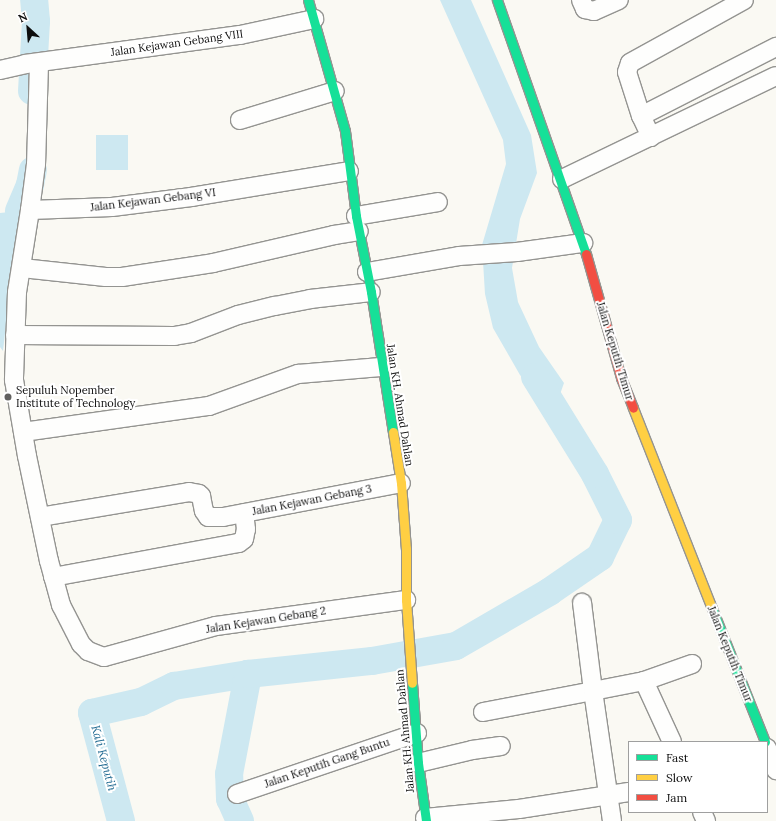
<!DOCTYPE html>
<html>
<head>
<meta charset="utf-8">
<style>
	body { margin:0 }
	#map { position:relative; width:776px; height:821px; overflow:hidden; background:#faf9f3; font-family:Lora,serif }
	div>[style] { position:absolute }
	.water>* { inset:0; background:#cde8f1; transform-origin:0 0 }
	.river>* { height:28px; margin:-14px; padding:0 14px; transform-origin:14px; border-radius:14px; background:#cde8f1 }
	.roads { filter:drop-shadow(1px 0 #949491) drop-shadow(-1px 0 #949491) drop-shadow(0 1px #949491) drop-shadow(0 -1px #949491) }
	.street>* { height:18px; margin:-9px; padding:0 9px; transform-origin:9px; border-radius:9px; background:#fefefd }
	.fast>* { height:9px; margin:-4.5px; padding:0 4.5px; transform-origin:4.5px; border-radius:4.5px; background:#16e098 }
	.slow>* { height:9px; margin:-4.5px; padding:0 4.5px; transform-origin:4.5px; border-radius:4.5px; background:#ffcf43 }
	.jam>* { height:9px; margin:-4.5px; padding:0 4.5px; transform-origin:4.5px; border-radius:4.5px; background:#f24e42 }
	.dots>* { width:11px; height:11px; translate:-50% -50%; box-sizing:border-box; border:2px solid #fff; border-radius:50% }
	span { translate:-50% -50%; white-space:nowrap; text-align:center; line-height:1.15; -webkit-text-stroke:4px #fff; paint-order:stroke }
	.street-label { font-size:11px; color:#0e0e0e }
	.poi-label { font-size:11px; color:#0e0e0e }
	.left { translate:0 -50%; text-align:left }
	.water-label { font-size:12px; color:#246c93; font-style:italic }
	.legend { position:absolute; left:628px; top:741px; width:140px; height:72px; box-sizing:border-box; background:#fff; border:1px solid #9f9f9f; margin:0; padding:5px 7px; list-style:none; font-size:12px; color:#0e0e0e }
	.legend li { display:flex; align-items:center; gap:8px; height:20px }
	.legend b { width:20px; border:1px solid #9f9f9f }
	.north { position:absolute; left:8px; top:8px; width:40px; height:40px; -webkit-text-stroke:3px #fff; paint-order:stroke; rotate:334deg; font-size:11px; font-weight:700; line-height:16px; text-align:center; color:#0e0e0e }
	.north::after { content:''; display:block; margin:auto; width:14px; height:18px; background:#0e0e0e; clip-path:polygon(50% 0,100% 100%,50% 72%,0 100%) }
</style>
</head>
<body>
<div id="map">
	<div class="water">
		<div style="clip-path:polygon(440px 0,471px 0,531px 135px,537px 173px,520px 219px,512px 268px,518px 302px,539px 347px,564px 383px,553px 414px,520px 375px,493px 328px,485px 294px,482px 245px,506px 164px,503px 140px)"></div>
		<div style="left:96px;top:135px;width:32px;height:35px"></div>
		<div style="clip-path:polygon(19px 211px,3px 351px,0 347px,0 213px)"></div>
	</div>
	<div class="river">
		<div style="left:32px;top:91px;width:70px;rotate:-86.7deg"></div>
		<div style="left:36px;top:21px;width:21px;rotate:-95deg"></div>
		<div style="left:19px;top:211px;width:28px;rotate:-67deg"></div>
		<div style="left:30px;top:185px;width:15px;rotate:-79deg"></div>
		<div style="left:121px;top:821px;width:112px;rotate:-105deg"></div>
		<div style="left:92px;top:713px;width:50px;rotate:-12.7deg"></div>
		<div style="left:141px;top:702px;width:37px;rotate:-26deg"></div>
		<div style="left:174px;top:686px;width:75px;rotate:-9.2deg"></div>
		<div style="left:240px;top:821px;width:24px;rotate:-114deg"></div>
		<div style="left:230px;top:799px;width:25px;rotate:-92deg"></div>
		<div style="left:229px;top:774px;width:102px;rotate:-79.2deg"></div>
		<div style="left:248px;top:674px;width:125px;rotate:-6deg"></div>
		<div style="left:372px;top:661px;width:85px;rotate:-10.1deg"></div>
		<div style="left:456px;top:646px;width:108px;rotate:-30.1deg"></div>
		<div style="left:549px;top:592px;width:62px;rotate:-34.5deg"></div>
		<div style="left:600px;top:557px;width:41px;rotate:-64.1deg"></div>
		<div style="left:618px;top:520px;width:51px;rotate:-116.6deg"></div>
		<div style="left:595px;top:474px;width:114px;rotate:-121.7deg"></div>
	</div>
	<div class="roads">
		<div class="street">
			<div style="left:581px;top:0;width:10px;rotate:66deg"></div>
			<div style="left:585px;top:9px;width:9px;rotate:13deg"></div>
			<div style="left:594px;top:11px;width:27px;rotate:-24deg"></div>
			<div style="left:39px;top:64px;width:100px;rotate:91.7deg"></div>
			<div style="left:36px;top:164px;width:46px;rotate:97.4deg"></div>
			<div style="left:30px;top:210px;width:82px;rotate:-2.1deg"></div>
			<div style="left:112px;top:207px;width:80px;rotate:-7.2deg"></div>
			<div style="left:191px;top:197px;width:160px;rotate:-9.3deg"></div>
			<div style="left:0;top:70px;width:26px;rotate:-13deg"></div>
			<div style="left:25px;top:64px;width:217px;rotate:-7.7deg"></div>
			<div style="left:240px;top:35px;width:76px;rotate:-12.2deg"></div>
			<div style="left:641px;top:116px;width:152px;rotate:-27.1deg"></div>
			<div style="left:240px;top:120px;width:99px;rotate:-17deg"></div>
			<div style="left:651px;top:137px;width:23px;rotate:-115deg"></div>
			<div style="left:641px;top:116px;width:46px;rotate:-107.7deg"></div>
			<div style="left:627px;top:72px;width:9px;rotate:-72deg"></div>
			<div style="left:630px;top:63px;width:130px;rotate:-28.9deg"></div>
			<div style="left:562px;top:179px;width:237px;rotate:-25.7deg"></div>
			<div style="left:30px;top:210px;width:83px;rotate:99deg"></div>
			<div style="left:17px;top:292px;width:88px;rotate:92deg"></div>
			<div style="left:14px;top:380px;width:77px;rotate:80.3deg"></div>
			<div style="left:27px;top:456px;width:107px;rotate:78.2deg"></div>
			<div style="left:49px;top:561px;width:46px;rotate:74.7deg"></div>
			<div style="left:61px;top:605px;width:44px;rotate:62.9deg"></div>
			<div style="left:81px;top:644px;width:10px;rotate:45deg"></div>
			<div style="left:88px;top:651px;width:17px;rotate:21deg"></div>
			<div style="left:104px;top:657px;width:116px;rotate:-15.5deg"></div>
			<div style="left:216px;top:626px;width:192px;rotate:-7.8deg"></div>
			<div style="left:356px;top:216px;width:83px;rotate:-9.7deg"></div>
			<div style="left:22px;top:268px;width:84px;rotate:6.1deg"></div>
			<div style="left:106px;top:277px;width:16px"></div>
			<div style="left:122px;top:277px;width:92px;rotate:-8.7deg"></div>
			<div style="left:213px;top:263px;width:124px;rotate:-13deg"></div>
			<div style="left:334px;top:235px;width:25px;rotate:-9deg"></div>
			<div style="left:367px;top:272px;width:93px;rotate:-9.9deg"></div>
			<div style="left:459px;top:256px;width:58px;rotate:-3.9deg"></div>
			<div style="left:517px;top:252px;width:67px;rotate:-7.8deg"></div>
			<div style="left:15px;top:335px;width:159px;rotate:0.4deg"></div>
			<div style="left:174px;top:336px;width:17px;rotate:-10deg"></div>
			<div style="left:191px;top:333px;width:50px;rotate:-21deg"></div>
			<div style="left:238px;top:315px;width:38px;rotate:-14deg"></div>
			<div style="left:275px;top:306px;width:36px;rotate:-11deg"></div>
			<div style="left:310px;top:299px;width:61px;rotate:-6.5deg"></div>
			<div style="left:23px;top:432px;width:188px;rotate:-8deg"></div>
			<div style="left:209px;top:406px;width:95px;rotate:-19.8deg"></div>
			<div style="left:298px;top:374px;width:83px;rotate:-4.8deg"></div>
			<div style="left:40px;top:517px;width:151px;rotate:-9.5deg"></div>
			<div style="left:189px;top:492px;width:10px;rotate:11deg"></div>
			<div style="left:199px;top:494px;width:3px;rotate:45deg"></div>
			<div style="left:201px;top:496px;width:15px;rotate:79deg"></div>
			<div style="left:204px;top:511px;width:7px;rotate:56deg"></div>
			<div style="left:208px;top:517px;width:15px"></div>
			<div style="left:223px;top:517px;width:181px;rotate:-10.8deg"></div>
			<div style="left:53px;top:577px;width:189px;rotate:-10.4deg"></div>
			<div style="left:239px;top:543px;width:6px;rotate:-39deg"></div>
			<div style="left:244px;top:539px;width:10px;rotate:-79deg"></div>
			<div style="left:246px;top:529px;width:16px;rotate:-97deg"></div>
			<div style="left:644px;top:681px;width:67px;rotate:65.3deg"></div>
			<div style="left:483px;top:712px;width:112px;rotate:-10.8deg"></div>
			<div style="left:593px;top:691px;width:89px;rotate:-97.1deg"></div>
			<div style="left:767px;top:748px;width:24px;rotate:68deg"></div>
			<div style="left:418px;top:763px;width:56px;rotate:-13.5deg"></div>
			<div style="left:472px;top:750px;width:29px;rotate:-8deg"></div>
			<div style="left:237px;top:794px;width:190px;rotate:-18.7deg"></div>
			<div style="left:702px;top:812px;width:10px;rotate:66deg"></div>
			<div style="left:425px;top:818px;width:94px;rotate:-5.5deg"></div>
			<div style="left:519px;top:809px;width:111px;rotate:-8.8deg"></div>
			<div style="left:612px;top:821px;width:131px;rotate:-98.3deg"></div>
			<div style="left:593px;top:691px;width:52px;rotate:-11.1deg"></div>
			<div style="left:644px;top:681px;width:51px;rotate:-19.5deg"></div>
		</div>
		<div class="fast">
			<div style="left:308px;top:0;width:136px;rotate:74.2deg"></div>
			<div style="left:345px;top:131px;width:86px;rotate:82.6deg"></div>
			<div style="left:356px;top:216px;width:77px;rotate:78.8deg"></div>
			<div style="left:371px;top:292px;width:142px;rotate:81.1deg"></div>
			<div style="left:497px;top:0;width:269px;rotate:70.7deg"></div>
			<div style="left:711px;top:606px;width:146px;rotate:68.3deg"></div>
			<div style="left:412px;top:683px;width:80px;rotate:85.7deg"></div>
			<div style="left:418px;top:763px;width:59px;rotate:82.1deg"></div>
		</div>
		<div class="slow">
			<div style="left:633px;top:408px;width:213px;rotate:68.5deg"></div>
			<div style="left:393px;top:432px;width:52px;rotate:81.1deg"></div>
			<div style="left:401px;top:483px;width:66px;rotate:85.7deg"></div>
			<div style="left:406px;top:549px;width:51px;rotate:90deg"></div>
			<div style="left:406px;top:600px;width:83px;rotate:85.9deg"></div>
		</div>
		<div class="jam">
			<div style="left:586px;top:254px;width:129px;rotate:74.2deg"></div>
			<div style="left:621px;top:378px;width:32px;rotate:68deg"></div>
		</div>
	</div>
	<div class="dots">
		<div style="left:8px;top:397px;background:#61605e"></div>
	</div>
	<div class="street-label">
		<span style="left:177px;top:43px;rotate:-8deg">Jalan Kejawan Gebang VIII</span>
		<span style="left:153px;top:200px;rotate:-7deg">Jalan Kejawan Gebang VI</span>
		<span style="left:615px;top:351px;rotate:73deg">Jalan Keputih Timur</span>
		<span style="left:400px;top:405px;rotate:81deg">Jalan KH. Ahmad Dahlan</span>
		<span style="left:312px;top:500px;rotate:-11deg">Jalan Kejawan Gebang 3</span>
		<span style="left:266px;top:620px;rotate:-9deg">Jalan Kejawan Gebang 2</span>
		<span style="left:730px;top:654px;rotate:68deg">Jalan Keputih Timur</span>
		<span style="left:405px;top:731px;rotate:-95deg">Jalan KH. Ahmad Dahlan</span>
		<span style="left:327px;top:763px;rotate:-19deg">Jalan Keputih Gang Buntu</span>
	</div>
	<div class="poi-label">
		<span class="left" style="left:16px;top:397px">Sepuluh Nopember<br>Institute of Technology</span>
	</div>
	<div class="water-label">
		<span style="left:104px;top:758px;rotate:75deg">Kali Keputih</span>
	</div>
	<ul class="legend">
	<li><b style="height:5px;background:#16e098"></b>Fast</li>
	<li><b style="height:5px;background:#ffcf43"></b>Slow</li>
	<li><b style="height:5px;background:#f24e42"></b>Jam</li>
	</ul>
	<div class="north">N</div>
</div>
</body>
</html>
